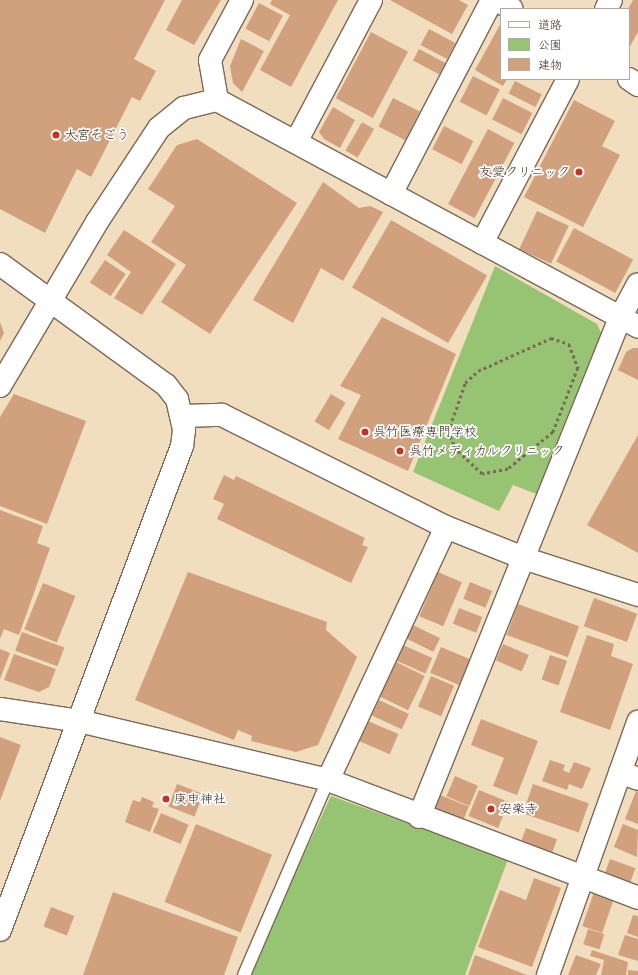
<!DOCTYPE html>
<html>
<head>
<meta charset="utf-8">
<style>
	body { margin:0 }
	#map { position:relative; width:638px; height:975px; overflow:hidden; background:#f1debe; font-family:"Architects Daughter","Klee One",sans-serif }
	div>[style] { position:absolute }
	.green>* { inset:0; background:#96c472 }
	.building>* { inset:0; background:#d1a17d; transform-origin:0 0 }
	.path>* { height:2.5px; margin-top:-1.25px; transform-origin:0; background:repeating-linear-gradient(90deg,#7b6956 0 3px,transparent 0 6px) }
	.roads { filter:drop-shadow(1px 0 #7b6956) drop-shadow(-1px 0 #7b6956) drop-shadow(0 1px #7b6956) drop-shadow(0 -1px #7b6956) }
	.lane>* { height:12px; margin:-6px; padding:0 6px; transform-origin:6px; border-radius:6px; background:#fff }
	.street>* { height:22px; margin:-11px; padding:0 11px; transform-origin:11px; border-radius:11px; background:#fff }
	.secondary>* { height:22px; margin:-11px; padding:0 11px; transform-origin:11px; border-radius:11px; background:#fff }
	.dots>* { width:11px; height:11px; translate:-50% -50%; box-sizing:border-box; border:2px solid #fff; border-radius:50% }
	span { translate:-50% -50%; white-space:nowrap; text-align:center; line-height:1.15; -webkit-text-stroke:3.5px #fff; paint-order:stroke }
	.poi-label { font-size:13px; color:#3b2a1e }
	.left { translate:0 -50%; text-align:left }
	.right { translate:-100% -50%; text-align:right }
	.legend { position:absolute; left:500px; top:8px; width:130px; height:72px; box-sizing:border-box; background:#fff; border:1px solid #b1aaa5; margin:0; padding:5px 7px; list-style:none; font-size:12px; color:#3b2a1e }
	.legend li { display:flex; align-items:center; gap:8px; height:20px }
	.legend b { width:20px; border:1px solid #b1aaa5 }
</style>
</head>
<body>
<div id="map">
	<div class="green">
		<div style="clip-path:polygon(495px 266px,597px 324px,602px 335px,539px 495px,513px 485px,499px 511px,413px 472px)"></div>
		<div style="clip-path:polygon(331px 796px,508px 859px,465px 975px,248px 975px)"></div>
	</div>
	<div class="building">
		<div style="clip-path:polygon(0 0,165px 0,134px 59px,156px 71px,140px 101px,132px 97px,91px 177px,77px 169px,45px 233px,0 209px)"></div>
		<div style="clip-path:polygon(182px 0,221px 0,194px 45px,166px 30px)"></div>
		<div style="clip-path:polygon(272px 0,338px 0,291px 87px,260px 70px,290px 15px,270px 4px)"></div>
		<div style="clip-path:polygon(390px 0,459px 0,468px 5px,452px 34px)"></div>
		<div style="clip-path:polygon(633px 0,638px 0,638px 32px,629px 48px,628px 9px)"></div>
		<div style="left:259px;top:3px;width:27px;height:29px;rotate:28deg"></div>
		<div style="clip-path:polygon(501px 23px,501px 79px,507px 79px,503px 86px,475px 70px)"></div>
		<div style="left:429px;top:29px;width:30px;height:18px;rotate:28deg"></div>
		<div style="left:371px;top:32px;width:42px;height:75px;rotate:28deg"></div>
		<div style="clip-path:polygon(241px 39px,264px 51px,242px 92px,233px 83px,230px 66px)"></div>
		<div style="left:419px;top:49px;width:30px;height:13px;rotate:28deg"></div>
		<div style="left:473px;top:76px;width:30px;height:29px;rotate:27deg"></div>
		<div style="left:515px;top:81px;width:30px;height:14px;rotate:27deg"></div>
		<div style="left:393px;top:98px;width:30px;height:32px;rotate:27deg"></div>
		<div style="left:503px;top:98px;width:33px;height:24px;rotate:27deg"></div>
		<div style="clip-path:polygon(574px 100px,615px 121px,602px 146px,620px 155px,583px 227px,524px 197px)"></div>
		<div style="clip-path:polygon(333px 107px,355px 120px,340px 148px,324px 139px,319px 132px)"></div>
		<div style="left:362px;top:122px;width:14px;height:33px;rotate:30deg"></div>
		<div style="left:444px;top:126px;width:33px;height:26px;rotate:27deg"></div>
		<div style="left:488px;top:129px;width:30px;height:85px;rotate:28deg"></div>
		<div style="clip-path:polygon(197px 139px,297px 203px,210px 334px,161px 302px,186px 265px,151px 242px,175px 206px,148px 189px,177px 145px)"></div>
		<div style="clip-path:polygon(323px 182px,359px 208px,370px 206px,383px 212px,343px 281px,321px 268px,293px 323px,253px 300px)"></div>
		<div style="left:537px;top:211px;width:35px;height:42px;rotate:25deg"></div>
		<div style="left:391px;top:220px;width:111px;height:78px;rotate:30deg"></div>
		<div style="left:574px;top:228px;width:67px;height:38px;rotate:28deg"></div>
		<div style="clip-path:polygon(124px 230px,176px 264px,142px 315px,114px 298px,131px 272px,107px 255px)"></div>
		<div style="left:105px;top:260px;width:25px;height:27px;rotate:34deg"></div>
		<div style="clip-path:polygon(382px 317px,456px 354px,408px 471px,338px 439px,361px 395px,340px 386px)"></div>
		<div style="clip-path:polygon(0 322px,4px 333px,0 341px)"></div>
		<div style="clip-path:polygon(633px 348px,638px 348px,638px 380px,618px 370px,626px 352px)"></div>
		<div style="clip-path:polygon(14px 394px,86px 421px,47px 524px,0 506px,0 417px)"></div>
		<div style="left:331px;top:394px;width:17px;height:32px;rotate:31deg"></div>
		<div style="clip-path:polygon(638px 435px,638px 553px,587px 525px)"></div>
		<div style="clip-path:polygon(224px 475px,234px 480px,236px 476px,365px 538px,362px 545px,368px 547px,351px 583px,217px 519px,224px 504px,213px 499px)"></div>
		<div style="clip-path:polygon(0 510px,43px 526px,37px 543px,50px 548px,19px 635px,4px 629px,0 639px)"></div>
		<div style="clip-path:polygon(188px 572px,327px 622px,326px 630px,357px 657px,318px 745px,296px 752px,251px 741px,252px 736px,238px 730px,234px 740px,135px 700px)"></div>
		<div style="left:438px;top:572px;width:26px;height:48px;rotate:23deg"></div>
		<div style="left:470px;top:582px;width:24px;height:18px;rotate:22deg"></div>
		<div style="left:43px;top:583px;width:35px;height:50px;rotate:22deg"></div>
		<div style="left:594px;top:598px;width:46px;height:30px;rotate:20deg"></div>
		<div style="left:518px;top:604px;width:65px;height:33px;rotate:20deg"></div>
		<div style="left:459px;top:608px;width:25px;height:17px;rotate:21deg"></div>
		<div style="left:413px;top:625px;width:30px;height:15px;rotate:26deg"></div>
		<div style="left:22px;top:632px;width:45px;height:20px;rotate:20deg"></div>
		<div style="clip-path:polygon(587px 635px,614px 644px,611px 656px,633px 664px,610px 730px,560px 712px)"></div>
		<div style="left:503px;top:644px;width:28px;height:18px;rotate:23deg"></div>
		<div style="left:403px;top:645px;width:32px;height:17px;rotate:24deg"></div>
		<div style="left:441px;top:647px;width:34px;height:28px;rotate:23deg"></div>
		<div style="clip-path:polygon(0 649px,10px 653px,0 679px)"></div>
		<div style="clip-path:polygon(14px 654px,56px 669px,49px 687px,39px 692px,4px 680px)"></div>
		<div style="left:550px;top:655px;width:18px;height:26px;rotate:19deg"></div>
		<div style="left:396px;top:662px;width:32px;height:38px;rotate:26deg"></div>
		<div style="left:431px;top:676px;width:25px;height:33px;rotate:23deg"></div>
		<div style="left:379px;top:700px;width:33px;height:17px;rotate:25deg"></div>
		<div style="clip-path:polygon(481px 719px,538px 741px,517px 795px,493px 786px,504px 758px,471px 745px)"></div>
		<div style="left:368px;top:721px;width:33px;height:22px;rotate:23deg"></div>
		<div style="clip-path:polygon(0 737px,21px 745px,0 801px)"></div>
		<div style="clip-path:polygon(550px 760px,565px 765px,563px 770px,569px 773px,574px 762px,591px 768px,582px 789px,569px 784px,567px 790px,542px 781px)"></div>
		<div style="left:455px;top:776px;width:25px;height:22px;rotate:23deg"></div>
		<div style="left:177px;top:784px;width:28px;height:24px;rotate:21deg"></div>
		<div style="left:533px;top:784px;width:59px;height:31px;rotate:19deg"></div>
		<div style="left:479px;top:790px;width:32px;height:28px;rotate:22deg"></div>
		<div style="clip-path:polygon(636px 791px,638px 792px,638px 824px,625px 819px)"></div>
		<div style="left:440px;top:795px;width:31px;height:22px;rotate:22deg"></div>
		<div style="clip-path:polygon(142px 797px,154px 802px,152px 807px,159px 809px,150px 832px,125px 822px,133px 800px,140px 802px)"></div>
		<div style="left:161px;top:813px;width:30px;height:21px;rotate:23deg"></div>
		<div style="left:196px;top:824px;width:82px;height:84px;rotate:22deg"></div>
		<div style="clip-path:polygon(623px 824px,638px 830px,637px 857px,614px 847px)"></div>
		<div style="left:526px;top:828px;width:33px;height:22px;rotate:20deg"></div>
		<div style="left:610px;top:859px;width:27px;height:22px;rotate:20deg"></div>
		<div style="clip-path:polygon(534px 878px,561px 888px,532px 967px,478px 947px,500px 890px,526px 900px)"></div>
		<div style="clip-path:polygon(113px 892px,238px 937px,224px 975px,83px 975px)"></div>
		<div style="left:594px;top:892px;width:21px;height:36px;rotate:19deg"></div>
		<div style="left:51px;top:907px;width:25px;height:21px;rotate:21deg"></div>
		<div style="clip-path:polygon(633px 915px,638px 916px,638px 937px,627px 933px)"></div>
		<div style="left:588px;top:929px;width:17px;height:16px;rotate:17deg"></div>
		<div style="clip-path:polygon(625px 935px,638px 939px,638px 961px,618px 955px)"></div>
		<div style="clip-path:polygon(592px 950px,628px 962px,626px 975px,601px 975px,604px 960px,590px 956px)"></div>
		<div style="clip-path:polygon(475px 955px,527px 975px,468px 975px)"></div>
		<div style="clip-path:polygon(576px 955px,601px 964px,596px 975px,568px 975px)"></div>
		<div style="clip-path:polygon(628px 970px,638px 971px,638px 975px,628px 975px)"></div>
	</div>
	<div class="path">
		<div style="left:551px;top:338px;width:19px;rotate:18deg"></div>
		<div style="left:569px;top:344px;width:26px;rotate:69deg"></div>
		<div style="left:578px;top:368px;width:69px;rotate:111.3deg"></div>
		<div style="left:553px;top:432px;width:58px;rotate:140.6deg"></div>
		<div style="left:508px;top:469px;width:26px;rotate:169deg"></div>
		<div style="left:482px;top:474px;width:35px;rotate:-137deg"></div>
		<div style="left:456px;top:450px;width:20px;rotate:-114deg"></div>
		<div style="left:448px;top:432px;width:52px;rotate:-70.9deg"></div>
		<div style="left:465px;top:383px;width:18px;rotate:-43deg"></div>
		<div style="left:478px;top:371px;width:80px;rotate:-24.3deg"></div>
	</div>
	<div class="roads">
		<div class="lane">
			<div style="left:244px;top:975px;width:212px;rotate:-66.7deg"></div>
		</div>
		<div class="street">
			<div style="left:242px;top:0;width:68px;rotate:118.1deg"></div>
			<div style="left:210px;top:60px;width:41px;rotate:80.1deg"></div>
			<div style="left:217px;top:100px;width:478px;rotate:28.3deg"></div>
			<div style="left:497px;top:0;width:17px;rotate:31deg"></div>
			<div style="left:606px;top:9px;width:10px;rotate:-61deg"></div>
			<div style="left:629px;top:79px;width:11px;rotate:34deg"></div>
			<div style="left:297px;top:140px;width:158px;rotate:-62.1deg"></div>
			<div style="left:391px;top:194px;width:219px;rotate:-62.5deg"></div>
			<div style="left:482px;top:243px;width:185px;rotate:-62.3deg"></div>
			<div style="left:0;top:386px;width:191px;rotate:-59.4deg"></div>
			<div style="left:97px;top:222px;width:113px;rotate:-56.6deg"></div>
			<div style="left:159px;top:128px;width:32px;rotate:-39deg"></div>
			<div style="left:184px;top:108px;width:34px;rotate:-14deg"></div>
			<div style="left:526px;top:559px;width:118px;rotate:17.8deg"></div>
			<div style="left:0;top:709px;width:80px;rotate:8.6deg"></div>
			<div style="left:79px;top:721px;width:256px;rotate:13.3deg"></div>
			<div style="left:328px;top:780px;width:332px;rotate:20.8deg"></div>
			<div style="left:620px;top:772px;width:19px;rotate:21deg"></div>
			<div style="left:328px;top:780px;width:279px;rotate:-65deg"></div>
			<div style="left:419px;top:817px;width:538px;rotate:-68.06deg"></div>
			<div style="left:620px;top:318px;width:38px;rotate:-62deg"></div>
		</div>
		<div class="secondary">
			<div style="left:0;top:264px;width:205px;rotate:36.1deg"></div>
			<div style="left:166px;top:385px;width:18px;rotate:52deg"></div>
			<div style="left:177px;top:399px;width:32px;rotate:77deg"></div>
			<div style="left:184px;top:430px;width:16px;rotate:97deg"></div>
			<div style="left:182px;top:446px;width:517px;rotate:110.61deg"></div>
			<div style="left:184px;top:416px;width:38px;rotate:-2deg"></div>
			<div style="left:222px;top:415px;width:250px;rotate:26.6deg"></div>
			<div style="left:446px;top:527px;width:86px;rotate:21.8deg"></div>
			<div style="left:548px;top:975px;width:269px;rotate:-70.4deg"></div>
		</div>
	</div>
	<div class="dots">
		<div style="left:56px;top:135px;background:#c8321e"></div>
		<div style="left:579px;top:172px;background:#c8321e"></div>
		<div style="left:365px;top:432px;background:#c8321e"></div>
		<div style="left:400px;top:451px;background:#c8321e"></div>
		<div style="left:166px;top:799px;background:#c8321e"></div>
		<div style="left:491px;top:809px;background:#c8321e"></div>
	</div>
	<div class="poi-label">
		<span class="left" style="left:64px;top:135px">大宮そごう</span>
		<span class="right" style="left:570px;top:172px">友愛クリニック</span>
		<span class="left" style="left:373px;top:432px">呉竹医療専門学校</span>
		<span class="left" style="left:409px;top:451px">呉竹メディカルクリニック</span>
		<span class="left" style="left:174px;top:799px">庚申神社</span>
		<span class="left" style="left:499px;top:809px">安楽寺</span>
	</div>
	<ul class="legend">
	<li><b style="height:5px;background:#fff"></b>道路</li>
	<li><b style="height:11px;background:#96c472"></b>公園</li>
	<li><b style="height:11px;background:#d1a17d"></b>建物</li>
	</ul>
</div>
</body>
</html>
